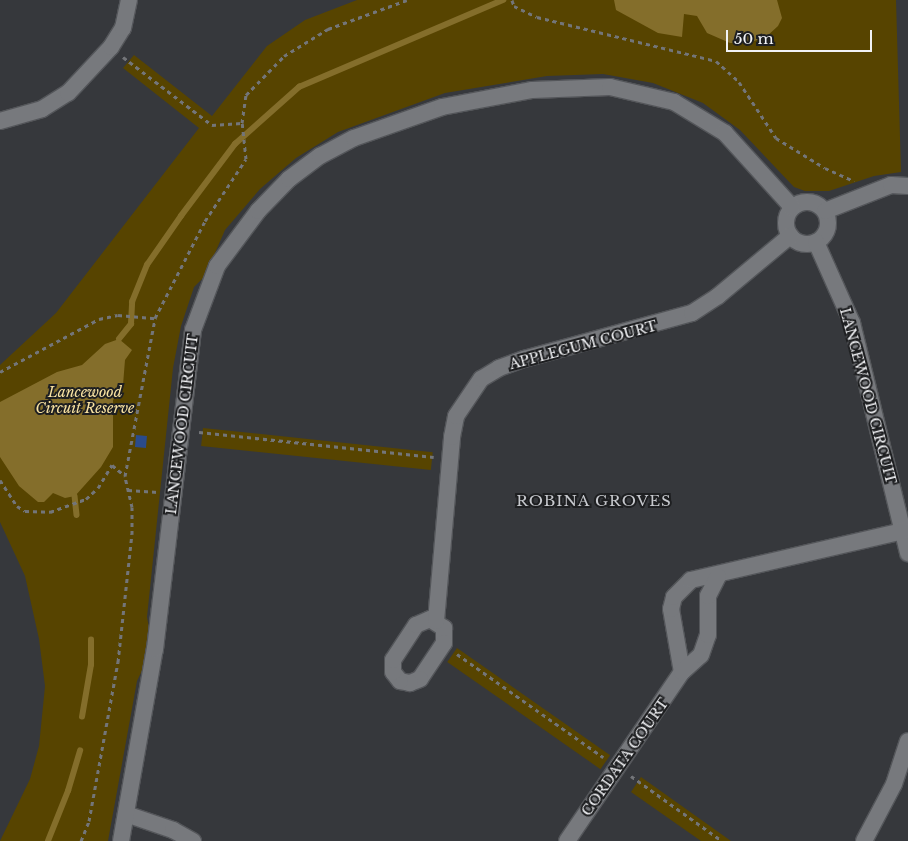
<!DOCTYPE html>
<html>
<head>
<meta charset="utf-8">
<style>
	body { margin:0 }
	#map { position:relative; width:908px; height:841px; overflow:hidden; background:#36383c; font-family:"Libre Baskerville",serif }
	div>[style] { position:absolute }
	.green>* { inset:0; background:#574400; transform-origin:0 0 }
	.water>* { inset:0; background:#846e2b }
	.stream>* { height:5.5px; margin:-2.75px; padding:0 2.75px; transform-origin:2.75px; border-radius:2.75px; background:#846e2b }
	.building>* { inset:0; background:#2a4b8b; transform-origin:0 0 }
	.path>* { height:3px; margin-top:-1.5px; transform-origin:0; background:repeating-linear-gradient(90deg,#737579 0 4px,transparent 0 8px) }
	.roads { filter:drop-shadow(1px 0 #54565a) drop-shadow(-1px 0 #54565a) drop-shadow(0 1px #54565a) drop-shadow(0 -1px #54565a) }
	.street>* { height:16px; margin:-8px; padding:0 8px; transform-origin:8px; border-radius:8px; background:#77797d }
	.street>.ring { margin:-8px; padding:0; box-sizing:content-box; background:none; border:16px solid #77797d; border-radius:50% }
	span { translate:-50% -50%; white-space:nowrap; text-align:center; line-height:1.15; -webkit-text-stroke:4px #1e1f21; paint-order:stroke }
	.street-label { font-size:14px; color:#f1f2f5 }
	.park-label { font-size:14px; color:#f9e3a2; font-style:italic }
	.neighbourhood-label { font-size:15px; color:#c7c9ce; letter-spacing:1px }
	.scale { position:absolute; left:726px; top:30px; width:146px; height:22px; box-sizing:border-box; border:2px solid #f1f2f5; border-top:0; padding-left:6px; font-size:15px; line-height:18px; white-space:nowrap; color:#f1f2f5; -webkit-text-stroke:4px #1e1f21; paint-order:stroke }
</style>
</head>
<body>
<div id="map">
	<div class="green">
		<div style="clip-path:polygon(357px 0,896px 0,901px 172px,874px 176px,829px 191px,805px 191px,794px 187px,740px 130px,703px 103px,653px 83px,603px 74px,547px 76px,445px 93px,338px 132px,296px 158px,260px 189px,225px 230px,205px 276px,194px 287px,181px 326px,173px 368px,147px 617px,150px 633px,146px 662px,137px 681px,108px 841px,0 841px,30px 779px,39px 746px,45px 686px,39px 639px,25px 576px,0 522px,0 365px,56px 313px,199px 128px,123px 68px,134px 55px,212px 116px,267px 46px,305px 20px)"></div>
		<div style="left:203px;top:428px;width:231px;height:18px;rotate:6deg"></div>
		<div style="left:457px;top:648px;width:187px;height:17px;rotate:35deg"></div>
		<div style="clip-path:polygon(641px 777px,731px 841px,701px 841px,631px 792px)"></div>
	</div>
	<div class="water">
		<div style="clip-path:polygon(614px 0,777px 0,782px 18px,778px 26px,766px 37px,748px 43px,730px 43px,707px 33px,697px 16px,684px 14px,682px 37px,658px 33px,616px 10px)"></div>
		<div style="clip-path:polygon(119px 339px,132px 350px,125px 360px,123px 385px,113px 400px,113px 447px,101px 467px,75px 496px,65px 498px,53px 493px,44px 502px,38px 502px,19px 486px,0 457px,0 402px,57px 372px,82px 365px,105px 344px)"></div>
	</div>
	<div class="stream">
		<div style="left:119px;top:339px;width:19px;rotate:-51deg"></div>
		<div style="left:131px;top:324px;width:22px;rotate:-87deg"></div>
		<div style="left:132px;top:302px;width:40px;rotate:-68deg"></div>
		<div style="left:147px;top:265px;width:60px;rotate:-55.2deg"></div>
		<div style="left:181px;top:216px;width:90px;rotate:-53.1deg"></div>
		<div style="left:235px;top:144px;width:86px;rotate:-41.7deg"></div>
		<div style="left:299px;top:87px;width:222px;rotate:-23.1deg"></div>
		<div style="left:75px;top:496px;width:19px;rotate:84deg"></div>
		<div style="left:82px;top:717px;width:53px;rotate:-80.2deg"></div>
		<div style="left:91px;top:665px;width:25px;rotate:-90deg"></div>
		<div style="left:48px;top:841px;width:54px;rotate:-68.2deg"></div>
		<div style="left:68px;top:791px;width:42px;rotate:-73.3deg"></div>
	</div>
	<div class="building">
		<div style="left:136px;top:435px;width:11px;height:12px;rotate:5deg"></div>
	</div>
	<div class="path">
		<div style="left:512px;top:0;width:6px;rotate:72deg"></div>
		<div style="left:514px;top:6px;width:25px;rotate:26deg"></div>
		<div style="left:537px;top:17px;width:184px;rotate:13.8deg"></div>
		<div style="left:716px;top:61px;width:31px;rotate:42deg"></div>
		<div style="left:739px;top:82px;width:67px;rotate:56.5deg"></div>
		<div style="left:776px;top:138px;width:57px;rotate:31.5deg"></div>
		<div style="left:825px;top:168px;width:32px;rotate:24deg"></div>
		<div style="left:123px;top:57px;width:112px;rotate:37.4deg"></div>
		<div style="left:212px;top:125px;width:30px;rotate:-4deg"></div>
		<div style="left:0;top:372px;width:112px;rotate:-28.2deg"></div>
		<div style="left:99px;top:319px;width:19px;rotate:-12deg"></div>
		<div style="left:118px;top:315px;width:37px;rotate:5deg"></div>
		<div style="left:199px;top:432px;width:236px;rotate:6.1deg"></div>
		<div style="left:0;top:480px;width:31px;rotate:57deg"></div>
		<div style="left:17px;top:506px;width:9px;rotate:32deg"></div>
		<div style="left:25px;top:511px;width:25px;rotate:2deg"></div>
		<div style="left:50px;top:512px;width:38px;rotate:-20deg"></div>
		<div style="left:86px;top:499px;width:16px;rotate:-43deg"></div>
		<div style="left:98px;top:488px;width:27px;rotate:-59deg"></div>
		<div style="left:112px;top:465px;width:17px;rotate:40deg"></div>
		<div style="left:128px;top:490px;width:30px;rotate:4deg"></div>
		<div style="left:457px;top:654px;width:179px;rotate:35.2deg"></div>
		<div style="left:631px;top:776px;width:112px;rotate:35.5deg"></div>
		<div style="left:81px;top:841px;width:22px;rotate:-68deg"></div>
		<div style="left:89px;top:821px;width:162px;rotate:-79.7deg"></div>
		<div style="left:118px;top:662px;width:129px;rotate:-83.8deg"></div>
		<div style="left:132px;top:534px;width:27px;rotate:-90deg"></div>
		<div style="left:132px;top:507px;width:32px;rotate:-103deg"></div>
		<div style="left:125px;top:476px;width:161px;rotate:-79.2deg"></div>
		<div style="left:155px;top:318px;width:109px;rotate:-62.7deg"></div>
		<div style="left:205px;top:221px;width:74px;rotate:-56.5deg"></div>
		<div style="left:246px;top:159px;width:36px;rotate:-96deg"></div>
		<div style="left:242px;top:123px;width:28px;rotate:-82deg"></div>
		<div style="left:246px;top:95px;width:54px;rotate:-45.7deg"></div>
		<div style="left:284px;top:56px;width:52px;rotate:-31.5deg"></div>
		<div style="left:328px;top:29px;width:84px;rotate:-20.2deg"></div>
	</div>
	<div class="roads">
		<div class="street">
			<div style="left:0;top:121px;width:44px;rotate:-15.9deg"></div>
			<div style="left:42px;top:109px;width:31px;rotate:-32deg"></div>
			<div style="left:68px;top:93px;width:63px;rotate:-46.9deg"></div>
			<div style="left:111px;top:47px;width:22px;rotate:-58deg"></div>
			<div style="left:123px;top:28px;width:29px;rotate:-78deg"></div>
			<div class="ring" style="left:786px;top:202px;width:26px;height:26px"></div>
			<div style="left:825px;top:211px;width:71px;rotate:-21.5deg"></div>
			<div style="left:891px;top:185px;width:17px;rotate:3deg"></div>
			<div style="left:816px;top:242px;width:89px;rotate:66deg"></div>
			<div style="left:852px;top:323px;width:237px;rotate:76.3deg"></div>
			<div style="left:430px;top:619px;width:17px;rotate:33deg"></div>
			<div style="left:444px;top:628px;width:15px;rotate:90deg"></div>
			<div style="left:444px;top:643px;width:43px;rotate:123.7deg"></div>
			<div style="left:420px;top:679px;width:11px;rotate:158deg"></div>
			<div style="left:410px;top:683px;width:10px;rotate:-169deg"></div>
			<div style="left:400px;top:681px;width:11px;rotate:-128deg"></div>
			<div style="left:393px;top:672px;width:12px;rotate:-90deg"></div>
			<div style="left:393px;top:660px;width:42px;rotate:-56.7deg"></div>
			<div style="left:416px;top:625px;width:15px;rotate:-23deg"></div>
			<div style="left:436px;top:621px;width:185px;rotate:-85deg"></div>
			<div style="left:452px;top:437px;width:21px;rotate:-79deg"></div>
			<div style="left:456px;top:416px;width:45px;rotate:-56deg"></div>
			<div style="left:481px;top:379px;width:21px;rotate:-31deg"></div>
			<div style="left:499px;top:368px;width:27px;rotate:-20deg"></div>
			<div style="left:524px;top:359px;width:174px;rotate:-15.3deg"></div>
			<div style="left:692px;top:313px;width:31px;rotate:-33deg"></div>
			<div style="left:718px;top:296px;width:94px;rotate:-39.8deg"></div>
			<div style="left:682px;top:672px;width:64px;rotate:-99.9deg"></div>
			<div style="left:671px;top:609px;width:12px;rotate:-76deg"></div>
			<div style="left:674px;top:597px;width:24px;rotate:-45deg"></div>
			<div style="left:691px;top:580px;width:218px;rotate:-13deg"></div>
			<div style="left:126px;top:814px;width:50px;rotate:18.8deg"></div>
			<div style="left:173px;top:830px;width:23px;rotate:29deg"></div>
			<div style="left:121px;top:841px;width:195px;rotate:-80deg"></div>
			<div style="left:155px;top:649px;width:321px;rotate:-83.2deg"></div>
			<div style="left:193px;top:330px;width:68px;rotate:-69.4deg"></div>
			<div style="left:217px;top:266px;width:69px;rotate:-53.3deg"></div>
			<div style="left:258px;top:211px;width:45px;rotate:-45.9deg"></div>
			<div style="left:289px;top:179px;width:39px;rotate:-37deg"></div>
			<div style="left:320px;top:156px;width:38px;rotate:-28deg"></div>
			<div style="left:354px;top:138px;width:93px;rotate:-19.4deg"></div>
			<div style="left:442px;top:107px;width:92px;rotate:-10.7deg"></div>
			<div style="left:532px;top:90px;width:78px;rotate:-2.2deg"></div>
			<div style="left:610px;top:87px;width:66px;rotate:13.2deg"></div>
			<div style="left:674px;top:102px;width:60px;rotate:31.3deg"></div>
			<div style="left:725px;top:133px;width:100px;rotate:47.8deg"></div>
			<div style="left:567px;top:841px;width:204px;rotate:-55.8deg"></div>
			<div style="left:682px;top:672px;width:25px;rotate:-42deg"></div>
			<div style="left:701px;top:655px;width:21px;rotate:-71deg"></div>
			<div style="left:708px;top:635px;width:39px;rotate:-90deg"></div>
			<div style="left:708px;top:596px;width:22px;rotate:-63deg"></div>
			<div style="left:864px;top:841px;width:64px;rotate:-62.2deg"></div>
			<div style="left:894px;top:784px;width:45px;rotate:-72deg"></div>
		</div>
	</div>
	<div class="street-label">
		<span style="left:583px;top:345px;rotate:-15deg">APPLEGUM COURT</span>
		<span style="left:868px;top:396px;rotate:75deg">LANCEWOOD CIRCUIT</span>
		<span style="left:182px;top:424px;rotate:-83deg">LANCEWOOD CIRCUIT</span>
		<span style="left:625px;top:757px;rotate:-55deg">CORDATA COURT</span>
	</div>
	<div class="park-label">
		<span style="left:85px;top:400px">Lancewood<br>Circuit Reserve</span>
	</div>
	<div class="neighbourhood-label">
		<span style="left:594px;top:501px">ROBINA GROVES</span>
	</div>
	<div class="scale">50 m</div>
</div>
</body>
</html>
